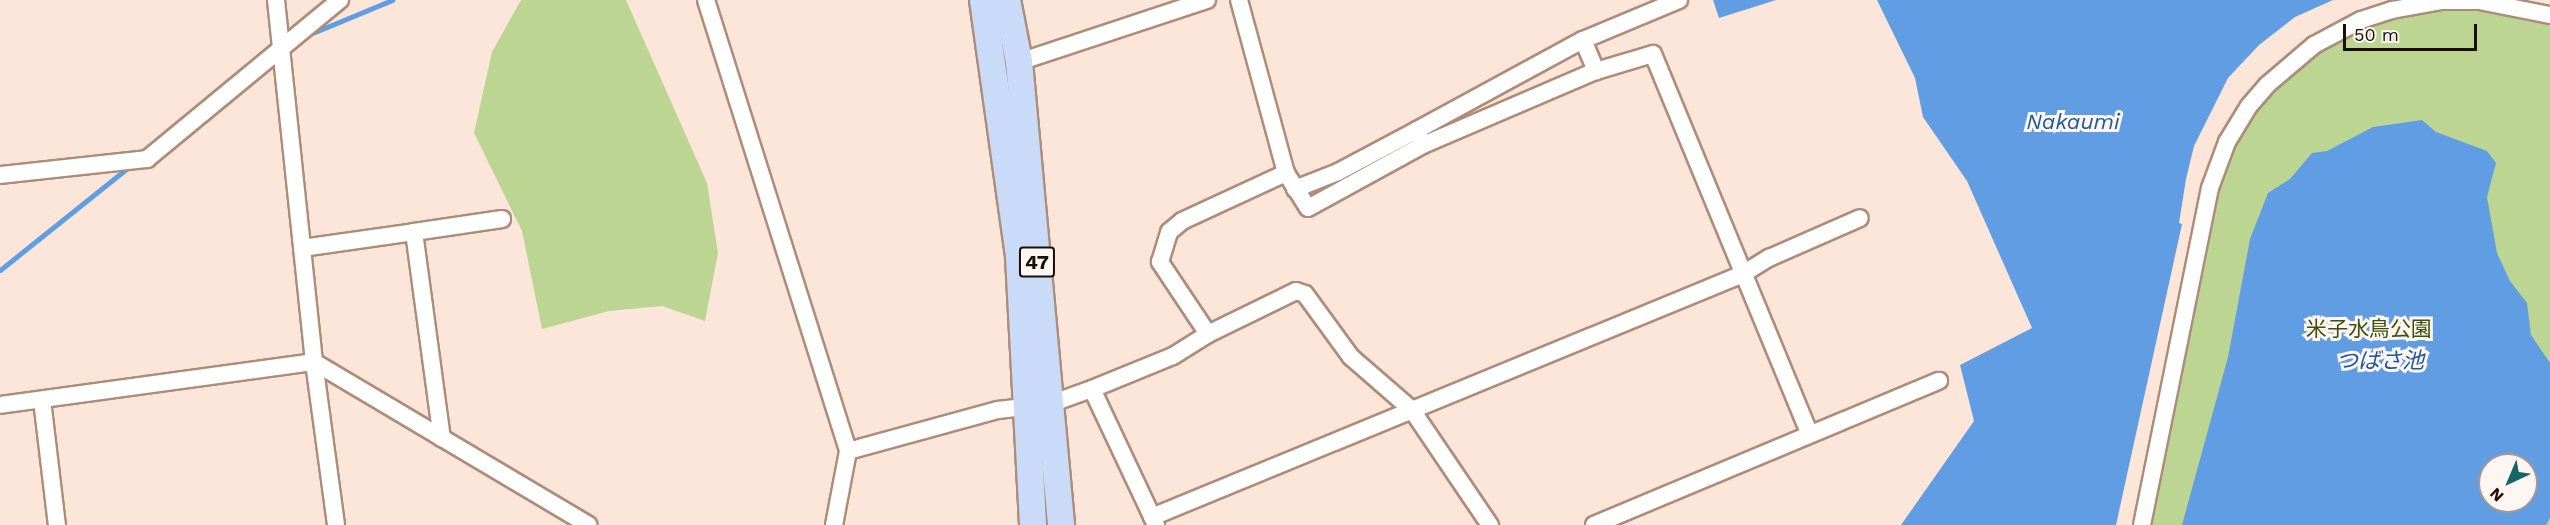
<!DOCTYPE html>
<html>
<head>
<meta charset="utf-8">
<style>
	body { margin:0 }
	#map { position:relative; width:2550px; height:525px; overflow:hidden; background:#fbe6d9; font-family:"Work Sans","Noto Sans JP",sans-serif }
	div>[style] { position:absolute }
	.green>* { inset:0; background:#bcd592 }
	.water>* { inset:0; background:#619de2 }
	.stream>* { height:5px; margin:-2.5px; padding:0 2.5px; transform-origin:2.5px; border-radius:2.5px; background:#619de2 }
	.roads { filter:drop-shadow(2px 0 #ad8d79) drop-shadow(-2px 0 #ad8d79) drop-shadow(0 2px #ad8d79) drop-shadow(0 -2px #ad8d79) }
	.minor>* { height:16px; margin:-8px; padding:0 8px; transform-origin:8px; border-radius:8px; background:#fff }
	.primary>* { height:26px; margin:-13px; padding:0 13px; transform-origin:13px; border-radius:13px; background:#cadaf9 }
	span { translate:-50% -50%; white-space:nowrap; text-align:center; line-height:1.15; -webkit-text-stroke:6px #fdf6f2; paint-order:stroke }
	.shield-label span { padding:2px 4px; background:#fdf6f2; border:2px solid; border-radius:4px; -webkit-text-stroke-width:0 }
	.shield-label { font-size:20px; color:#1a0f08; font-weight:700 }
	.park-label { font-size:21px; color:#3c4f0f }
	.water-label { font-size:22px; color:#1b5998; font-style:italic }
	.north { position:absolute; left:2478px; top:453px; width:60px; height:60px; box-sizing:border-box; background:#fdf6f2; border:2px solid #a29a94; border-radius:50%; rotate:224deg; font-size:16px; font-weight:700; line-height:24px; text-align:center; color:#1a0f08 }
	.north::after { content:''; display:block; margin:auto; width:21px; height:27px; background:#176667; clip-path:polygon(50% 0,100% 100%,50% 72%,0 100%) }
	.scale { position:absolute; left:2343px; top:24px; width:134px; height:27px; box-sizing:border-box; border:3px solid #1a0f08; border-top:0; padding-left:8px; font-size:18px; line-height:21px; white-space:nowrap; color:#1a0f08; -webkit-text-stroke:4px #fdf6f2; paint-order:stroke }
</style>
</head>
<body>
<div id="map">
	<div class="green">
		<div style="clip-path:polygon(521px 0,626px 0,707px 183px,718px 253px,705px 321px,662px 306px,609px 311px,542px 329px,522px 231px,474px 133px,492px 52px)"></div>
		<div style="clip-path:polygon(evenodd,2477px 6px,2550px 19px,2550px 525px,2146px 525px,2216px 186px,2239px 130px,2282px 76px,2347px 31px,2408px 11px,2477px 6px,2490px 465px,2526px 465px,2526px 501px,2490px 501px,2490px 465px)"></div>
	</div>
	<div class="water">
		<div style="clip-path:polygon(1713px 0,1776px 0,1719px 18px)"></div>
		<div style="clip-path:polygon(1877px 0,2333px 0,2295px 17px,2259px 45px,2228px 78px,2194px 146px,2186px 179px,2179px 223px,2182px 224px,2116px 525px,1901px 525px,1974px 421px,1960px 365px,2032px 328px,1967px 181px,1923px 117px,1915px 78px)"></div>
		<div style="clip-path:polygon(evenodd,2422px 120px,2436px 132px,2487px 151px,2496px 163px,2487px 197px,2497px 253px,2510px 281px,2527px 303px,2531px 335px,2550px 363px,2550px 518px,2546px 525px,2182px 525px,2228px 357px,2250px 239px,2268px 193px,2290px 179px,2312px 153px,2327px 151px,2373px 127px,2422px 120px,2490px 465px,2526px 465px,2526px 501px,2490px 501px,2490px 465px)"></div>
	</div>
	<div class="stream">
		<div style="left:310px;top:34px;width:89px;rotate:-22.5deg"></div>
		<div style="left:200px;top:105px;width:87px;rotate:-38.5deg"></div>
		<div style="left:0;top:270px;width:166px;rotate:-38.7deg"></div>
	</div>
	<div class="roads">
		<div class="minor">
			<div style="left:276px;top:0;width:364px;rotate:84deg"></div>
			<div style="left:314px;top:362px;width:164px;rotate:82.3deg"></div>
			<div style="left:706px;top:0;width:473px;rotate:72.5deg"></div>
			<div style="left:848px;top:451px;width:75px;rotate:100.7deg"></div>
			<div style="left:1239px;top:0;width:179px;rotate:74.8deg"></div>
			<div style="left:1286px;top:173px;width:41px;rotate:57.8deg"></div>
			<div style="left:1308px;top:208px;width:131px;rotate:-28.7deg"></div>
			<div style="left:1423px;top:145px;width:188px;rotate:-23.2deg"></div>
			<div style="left:1596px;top:71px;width:59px;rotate:-16.6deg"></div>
			<div style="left:1653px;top:54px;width:411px;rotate:67.6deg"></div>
			<div style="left:1583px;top:40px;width:104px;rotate:-22.6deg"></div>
			<div style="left:1019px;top:62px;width:198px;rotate:-18.3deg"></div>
			<div style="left:1417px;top:130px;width:189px;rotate:-28.5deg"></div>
			<div style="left:1583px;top:40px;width:34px;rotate:67deg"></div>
			<div style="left:0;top:175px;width:148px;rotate:-6.2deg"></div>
			<div style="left:147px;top:159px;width:250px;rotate:-39.5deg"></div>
			<div style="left:1295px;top:189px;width:46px;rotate:-21.6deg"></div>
			<div style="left:1338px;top:172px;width:89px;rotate:-28deg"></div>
			<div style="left:1417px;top:130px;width:11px;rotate:68deg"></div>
			<div style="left:414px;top:232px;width:89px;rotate:-8.4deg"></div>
			<div style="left:302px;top:248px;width:113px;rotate:-8.1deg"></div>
			<div style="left:414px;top:232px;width:208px;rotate:82.3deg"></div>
			<div style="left:1208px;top:334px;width:87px;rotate:-123.7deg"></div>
			<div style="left:1160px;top:262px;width:31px;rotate:-73deg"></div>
			<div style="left:1169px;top:232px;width:17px;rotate:-40deg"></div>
			<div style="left:1182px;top:221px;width:115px;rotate:-24.8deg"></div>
			<div style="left:1092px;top:389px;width:87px;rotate:-22.2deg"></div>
			<div style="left:1173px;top:356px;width:41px;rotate:-32.2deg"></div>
			<div style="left:1208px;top:334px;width:98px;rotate:-26deg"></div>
			<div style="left:1296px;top:291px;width:9px;rotate:18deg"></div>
			<div style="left:1305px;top:294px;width:78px;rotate:53.9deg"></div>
			<div style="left:1351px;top:357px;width:81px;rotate:41deg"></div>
			<div style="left:1412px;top:410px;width:139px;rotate:55.9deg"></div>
			<div style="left:42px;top:400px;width:126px;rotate:83.2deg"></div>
			<div style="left:0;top:405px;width:317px;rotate:-7.8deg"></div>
			<div style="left:314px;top:362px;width:319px;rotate:30.7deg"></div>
			<div style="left:848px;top:451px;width:156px;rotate:-15.3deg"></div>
			<div style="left:998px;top:410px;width:52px;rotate:-6.6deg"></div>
			<div style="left:1050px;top:404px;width:45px;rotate:-19.7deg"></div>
			<div style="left:1092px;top:389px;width:150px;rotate:64.8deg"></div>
			<div style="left:1152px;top:517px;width:639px;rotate:-22.35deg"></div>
			<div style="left:1743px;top:274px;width:31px;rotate:-32deg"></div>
			<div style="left:1769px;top:258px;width:99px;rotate:-23.7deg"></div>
			<div style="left:1594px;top:525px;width:374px;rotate:-22.7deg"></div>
			<div style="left:2142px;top:525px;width:344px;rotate:-78.6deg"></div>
			<div style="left:2210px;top:188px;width:49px;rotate:-69.7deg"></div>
			<div style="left:2227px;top:142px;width:42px;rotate:-58.6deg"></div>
			<div style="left:2249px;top:106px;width:28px;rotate:-49deg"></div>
			<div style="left:2267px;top:85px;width:62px;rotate:-40.4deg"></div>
			<div style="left:2314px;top:45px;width:53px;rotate:-28deg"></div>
			<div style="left:2361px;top:20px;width:33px;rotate:-18deg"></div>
			<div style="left:2392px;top:10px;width:51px;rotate:-10.2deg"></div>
			<div style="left:2442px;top:1px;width:37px"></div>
			<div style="left:2479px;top:1px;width:72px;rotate:11.2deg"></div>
		</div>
		<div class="primary">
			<div style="left:983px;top:0;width:260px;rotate:82deg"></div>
			<div style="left:1019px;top:257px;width:268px;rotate:87deg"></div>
			<div style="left:1007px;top:0;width:63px;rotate:79deg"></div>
			<div style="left:1019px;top:62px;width:465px;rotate:84.8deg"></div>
		</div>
	</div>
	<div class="shield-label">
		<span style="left:1037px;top:262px">47</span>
	</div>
	<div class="park-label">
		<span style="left:2369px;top:329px">米子水鳥公園</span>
	</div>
	<div class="water-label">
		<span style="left:2073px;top:122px">Nakaumi</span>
		<span style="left:2380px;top:361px">つばさ池</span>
	</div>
	<div class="north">N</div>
	<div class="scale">50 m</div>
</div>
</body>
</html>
